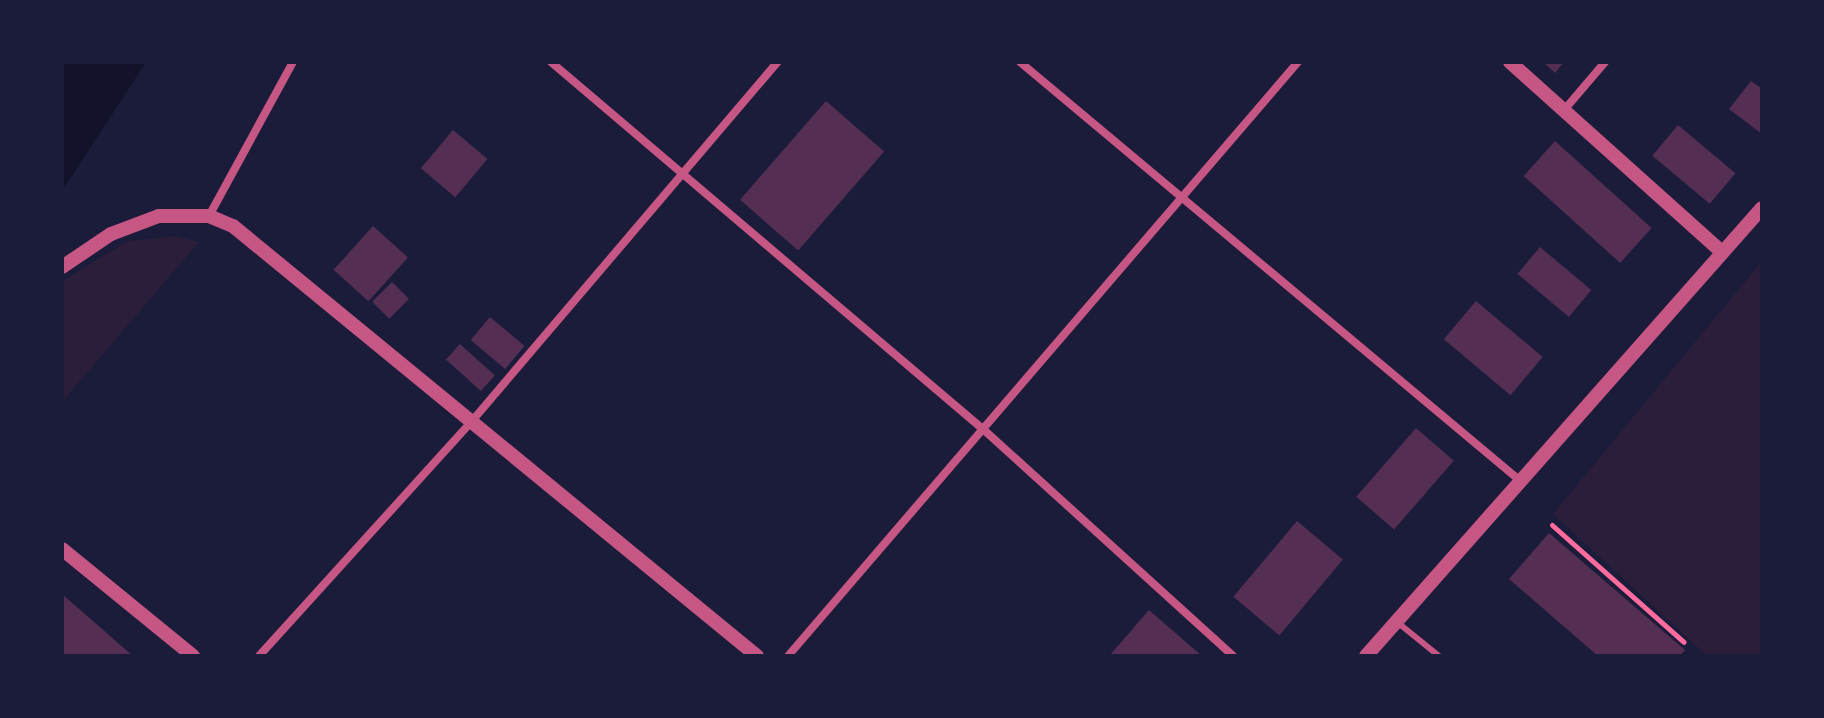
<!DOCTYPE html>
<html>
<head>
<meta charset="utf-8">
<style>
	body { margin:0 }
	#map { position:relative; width:1824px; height:718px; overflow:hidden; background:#1b1b3a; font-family:"DM Sans",sans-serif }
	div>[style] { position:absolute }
	.green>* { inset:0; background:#2a1e3b }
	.water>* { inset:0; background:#12122b }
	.building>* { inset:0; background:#542f53; transform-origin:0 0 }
	.path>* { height:5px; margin:-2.5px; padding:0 2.5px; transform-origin:2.5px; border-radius:2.5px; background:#ff6b9d }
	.service>* { height:6px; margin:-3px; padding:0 3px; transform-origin:3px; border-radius:3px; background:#c65784 }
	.minor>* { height:8px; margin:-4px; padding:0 4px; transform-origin:4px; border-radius:4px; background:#c65784 }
	.tertiary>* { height:14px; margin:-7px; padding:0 7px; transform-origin:7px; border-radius:7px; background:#c65784 }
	span { translate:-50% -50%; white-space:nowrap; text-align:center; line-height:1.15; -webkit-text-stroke:6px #1b1b3a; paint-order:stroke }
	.frame { position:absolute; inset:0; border:64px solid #1b1b3a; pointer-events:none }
</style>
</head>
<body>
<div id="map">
	<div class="green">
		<div style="clip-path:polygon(176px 236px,199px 242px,62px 402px,62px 281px,128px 241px)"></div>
		<div style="clip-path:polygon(1762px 261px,1762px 656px,1707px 656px,1553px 514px)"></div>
	</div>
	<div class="water">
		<div style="clip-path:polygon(62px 62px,146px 62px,62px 191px)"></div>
	</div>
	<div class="building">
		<div style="clip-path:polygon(1543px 62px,1564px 62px,1555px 73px)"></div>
		<div style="clip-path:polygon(1751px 81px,1762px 89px,1762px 134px,1729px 109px)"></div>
		<div style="left:826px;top:101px;width:77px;height:131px;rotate:41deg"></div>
		<div style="left:1678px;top:125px;width:75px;height:40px;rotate:40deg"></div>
		<div style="left:453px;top:130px;width:45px;height:50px;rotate:40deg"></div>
		<div style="left:1555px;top:141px;width:130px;height:47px;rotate:42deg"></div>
		<div style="left:373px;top:226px;width:47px;height:59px;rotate:42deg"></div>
		<div style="left:1540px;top:247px;width:67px;height:35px;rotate:40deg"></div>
		<div style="left:392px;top:282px;width:24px;height:28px;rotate:45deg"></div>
		<div style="left:1476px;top:301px;width:87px;height:50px;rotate:40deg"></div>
		<div style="left:490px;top:317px;width:45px;height:30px;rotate:40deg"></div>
		<div style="left:460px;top:344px;width:47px;height:21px;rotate:42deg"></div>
		<div style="left:1416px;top:428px;width:50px;height:91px;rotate:41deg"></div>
		<div style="left:1297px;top:521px;width:60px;height:99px;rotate:40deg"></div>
		<div style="clip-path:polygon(1549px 533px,1685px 650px,1680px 656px,1598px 656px,1509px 579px)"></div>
		<div style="clip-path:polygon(62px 594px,133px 656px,62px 656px)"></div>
		<div style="clip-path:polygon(1149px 610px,1202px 656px,1110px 655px)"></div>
	</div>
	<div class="path">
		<div style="left:1552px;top:525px;width:176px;rotate:41.6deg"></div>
	</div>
	<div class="service">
		<div style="left:1397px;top:622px;width:54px;rotate:39deg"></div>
	</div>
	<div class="minor">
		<div style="left:551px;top:62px;width:568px;rotate:40.36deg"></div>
		<div style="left:984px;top:430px;width:336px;rotate:42.2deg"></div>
		<div style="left:1020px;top:62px;width:650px;rotate:39.94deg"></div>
		<div style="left:1565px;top:109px;width:62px;rotate:-49.6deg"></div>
		<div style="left:209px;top:216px;width:175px;rotate:-61.4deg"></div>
		<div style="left:259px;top:656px;width:317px;rotate:-47.8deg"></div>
		<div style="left:472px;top:421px;width:472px;rotate:-49.6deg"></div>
		<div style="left:788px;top:656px;width:783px;rotate:-49.35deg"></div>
	</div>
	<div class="tertiary">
		<div style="left:1510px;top:62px;width:285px;rotate:41.9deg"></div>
		<div style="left:62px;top:267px;width:59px;rotate:-34deg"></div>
		<div style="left:111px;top:234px;width:51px;rotate:-20.6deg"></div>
		<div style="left:159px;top:216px;width:50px"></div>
		<div style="left:209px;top:216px;width:26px;rotate:23deg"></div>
		<div style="left:233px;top:226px;width:678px;rotate:39.37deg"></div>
		<div style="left:62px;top:549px;width:169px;rotate:39.2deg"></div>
		<div style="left:1366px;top:656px;width:598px;rotate:-48.53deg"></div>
	</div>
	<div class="frame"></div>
</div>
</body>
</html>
